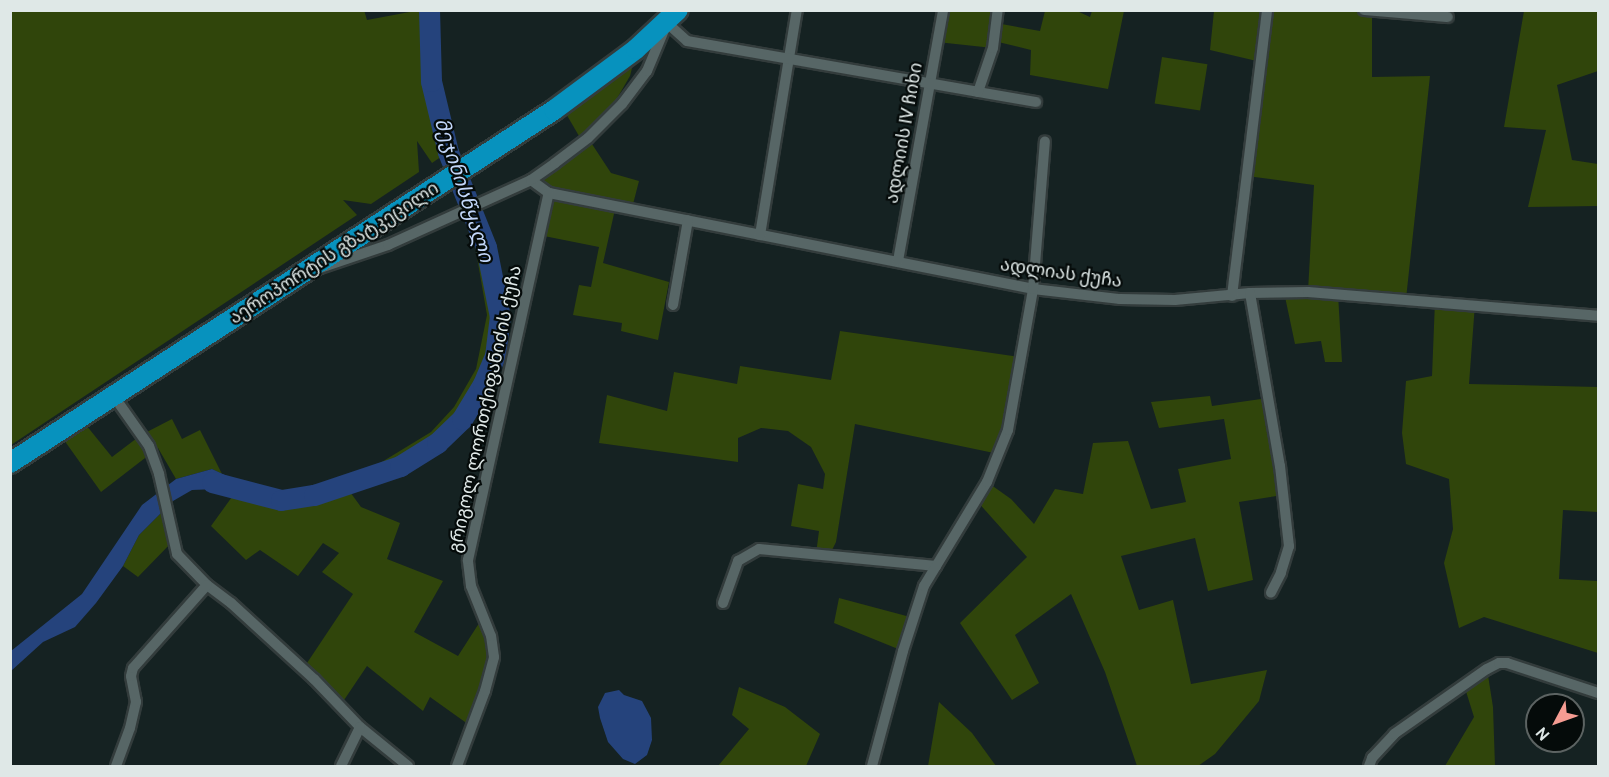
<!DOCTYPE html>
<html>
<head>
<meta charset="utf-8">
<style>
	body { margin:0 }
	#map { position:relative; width:1609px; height:777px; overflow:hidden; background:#152222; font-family:Cabin,"Noto Sans Georgian",sans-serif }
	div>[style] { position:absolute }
	.green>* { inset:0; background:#30450b; transform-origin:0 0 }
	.water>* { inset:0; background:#25437c }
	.river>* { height:21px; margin:-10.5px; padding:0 10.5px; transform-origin:10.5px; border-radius:10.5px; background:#25437c }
	.roads { filter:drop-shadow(2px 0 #333c3c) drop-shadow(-2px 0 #333c3c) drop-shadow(0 2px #333c3c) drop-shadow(0 -2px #333c3c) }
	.street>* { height:10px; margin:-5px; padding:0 5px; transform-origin:5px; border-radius:5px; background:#576666 }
	.highway>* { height:20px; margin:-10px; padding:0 10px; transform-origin:10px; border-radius:10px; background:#0792be }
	span { translate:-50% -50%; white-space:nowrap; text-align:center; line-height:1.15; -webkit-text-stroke:4.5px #050b0a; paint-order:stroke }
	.street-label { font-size:18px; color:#dfe8e7 }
	.water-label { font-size:20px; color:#c3d7fa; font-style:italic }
	.frame { position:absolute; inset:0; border:12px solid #dfe8e7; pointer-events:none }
	.north { position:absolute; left:1525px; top:693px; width:60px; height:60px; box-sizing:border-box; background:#050b0a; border:2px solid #5c6362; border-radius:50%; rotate:229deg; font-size:16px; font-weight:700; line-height:24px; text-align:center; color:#dfe8e7 }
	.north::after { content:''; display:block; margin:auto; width:21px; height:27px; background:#f59c92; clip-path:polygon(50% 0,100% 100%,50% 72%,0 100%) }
</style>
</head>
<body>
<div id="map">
	<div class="green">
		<div style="clip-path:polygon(364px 10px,367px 20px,415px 11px,429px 11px,431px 81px,448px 152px,432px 163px,417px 141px,419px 172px,371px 204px,343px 200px,357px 215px,11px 445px,11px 11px)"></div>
		<div style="clip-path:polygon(943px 11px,998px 11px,996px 23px,1040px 31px,1045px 11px,1077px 11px,1090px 17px,1092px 11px,1124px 11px,1108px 89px,1030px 75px,1031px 50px,994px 41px,993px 48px,937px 42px)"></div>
		<div style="clip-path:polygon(1214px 11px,1372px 11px,1372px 77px,1430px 76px,1406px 299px,1338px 294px,1342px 362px,1325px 362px,1321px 341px,1295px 344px,1284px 292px,1308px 291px,1314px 185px,1247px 176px,1261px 62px,1210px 50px)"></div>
		<div style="clip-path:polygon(1524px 11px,1598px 11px,1598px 71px,1557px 85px,1572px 160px,1598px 164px,1598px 206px,1528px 207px,1546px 130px,1504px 127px)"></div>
		<div style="clip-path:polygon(635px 56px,630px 76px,612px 107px,579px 136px,565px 112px)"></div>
		<div style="left:1162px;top:57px;width:46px;height:47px;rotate:9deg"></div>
		<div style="clip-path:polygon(588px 138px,611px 173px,639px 181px,632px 208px,616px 205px,603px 263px,669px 282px,658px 340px,621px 331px,622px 323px,573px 315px,579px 285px,591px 287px,599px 247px,539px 235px,549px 193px,531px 180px)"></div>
		<div style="clip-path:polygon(475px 219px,486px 247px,500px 317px,495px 356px,483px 384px,462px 419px,437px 443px,400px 466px,345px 485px,361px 507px,400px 523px,387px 559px,443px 581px,414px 632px,458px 656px,483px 617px,494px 657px,472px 727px,430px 697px,423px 711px,367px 666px,340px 706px,303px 669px,353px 594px,322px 572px,339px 553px,323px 543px,298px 576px,260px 550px,246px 560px,211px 526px,242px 483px,281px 500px,314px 495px,344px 485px,431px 432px,454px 407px,476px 369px,487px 315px,474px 240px)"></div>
		<div style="clip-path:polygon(1435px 301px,1475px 304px,1469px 384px,1598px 387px,1598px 512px,1563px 510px,1559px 579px,1598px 581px,1598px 653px,1484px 617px,1459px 628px,1444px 563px,1453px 529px,1449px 479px,1406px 464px,1402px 433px,1406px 381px,1432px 376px)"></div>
		<div style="clip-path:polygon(840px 331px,1019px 357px,1007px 416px,994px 453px,855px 424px,836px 542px,829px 556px,816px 554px,819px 531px,791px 526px,798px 484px,823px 489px,825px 474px,811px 447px,788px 431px,761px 428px,738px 438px,738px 462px,599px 443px,607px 395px,667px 411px,674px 372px,737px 384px,740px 366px,831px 380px)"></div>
		<div style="clip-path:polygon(1210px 396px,1212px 406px,1268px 398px,1283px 495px,1239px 502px,1253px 580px,1208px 591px,1195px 538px,1121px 556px,1139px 610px,1173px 600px,1191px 684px,1267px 670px,1259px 701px,1215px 754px,1198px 766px,1137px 766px,1105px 672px,1071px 594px,1015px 635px,1039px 683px,1012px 700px,960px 623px,1027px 557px,976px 500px,987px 482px,1011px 499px,1034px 524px,1055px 489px,1083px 494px,1093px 443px,1128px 441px,1151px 509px,1186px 502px,1178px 469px,1231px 459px,1224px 419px,1159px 428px,1151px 402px)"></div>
		<div style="clip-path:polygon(172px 419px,182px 439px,200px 430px,222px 474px,212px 469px,176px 479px,158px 448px,101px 492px,64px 440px,86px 425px,112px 457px,141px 435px)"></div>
		<div style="clip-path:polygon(173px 501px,170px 523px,174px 540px,138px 577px,123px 566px,139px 535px)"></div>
		<div style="clip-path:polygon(839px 598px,914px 618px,903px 651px,834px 623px)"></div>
		<div style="clip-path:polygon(1487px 669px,1493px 707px,1495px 766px,1445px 766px,1474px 717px,1464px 685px)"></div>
		<div style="clip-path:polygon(739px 687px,785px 707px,820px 734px,806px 766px,718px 766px,749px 729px,732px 715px)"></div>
		<div style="clip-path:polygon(939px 702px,972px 733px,996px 766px,928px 766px)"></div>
	</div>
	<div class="water">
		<div style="clip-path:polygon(212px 469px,242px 483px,234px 494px,217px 489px,192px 490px,173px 501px,139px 535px,123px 566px,96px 603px,75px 627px,43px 642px,11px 671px,11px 651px,82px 594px,142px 505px,176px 479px)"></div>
		<div style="clip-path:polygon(619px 690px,624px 695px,642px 701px,651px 718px,652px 740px,647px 755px,635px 764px,623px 759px,608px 742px,600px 718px,598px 707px,605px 693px)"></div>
	</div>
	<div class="river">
		<div style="left:212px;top:482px;width:71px;rotate:14.6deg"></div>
		<div style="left:281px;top:500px;width:33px;rotate:-9deg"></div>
		<div style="left:314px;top:495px;width:91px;rotate:-18.6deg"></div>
		<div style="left:400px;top:466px;width:44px;rotate:-31.9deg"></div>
		<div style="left:437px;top:443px;width:35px;rotate:-44deg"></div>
		<div style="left:462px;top:419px;width:41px;rotate:-59deg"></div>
		<div style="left:483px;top:384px;width:30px;rotate:-67deg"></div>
		<div style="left:495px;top:356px;width:39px;rotate:-83deg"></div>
		<div style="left:500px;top:317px;width:71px;rotate:-101.3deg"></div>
		<div style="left:486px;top:247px;width:102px;rotate:-111.8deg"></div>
		<div style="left:448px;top:152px;width:73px;rotate:-103.5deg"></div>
		<div style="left:431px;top:81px;width:71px;rotate:-91.6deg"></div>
	</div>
	<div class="roads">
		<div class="street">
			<div style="left:1364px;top:10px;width:84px;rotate:4.8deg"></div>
			<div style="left:978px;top:92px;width:59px;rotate:9.8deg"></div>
			<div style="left:531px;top:180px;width:22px;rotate:36deg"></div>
			<div style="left:549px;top:193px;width:493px;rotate:11.2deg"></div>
			<div style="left:1033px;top:289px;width:88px;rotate:6.6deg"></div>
			<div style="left:1120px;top:299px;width:55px;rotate:1deg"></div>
			<div style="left:1175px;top:300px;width:75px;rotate:-5.3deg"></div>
			<div style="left:1250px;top:293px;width:58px;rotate:-1deg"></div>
			<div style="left:1308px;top:292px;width:291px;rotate:4.7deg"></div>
			<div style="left:760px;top:235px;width:228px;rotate:-80.7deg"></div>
			<div style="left:898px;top:261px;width:255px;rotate:-79.8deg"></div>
			<div style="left:317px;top:269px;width:75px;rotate:-18.7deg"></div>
			<div style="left:388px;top:245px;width:157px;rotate:-24.4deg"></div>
			<div style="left:531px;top:180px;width:29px;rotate:-35deg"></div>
			<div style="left:555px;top:163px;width:41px;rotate:-37.1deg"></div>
			<div style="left:588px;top:138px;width:48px;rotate:-45deg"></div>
			<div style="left:622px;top:104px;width:41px;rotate:-52.9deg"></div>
			<div style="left:647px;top:71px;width:52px;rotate:-67.4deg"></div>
			<div style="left:667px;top:23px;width:27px;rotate:42deg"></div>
			<div style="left:687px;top:41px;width:295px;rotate:9.9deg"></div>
			<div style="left:978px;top:92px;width:46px;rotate:-71.2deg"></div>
			<div style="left:993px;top:48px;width:38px;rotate:-83deg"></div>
			<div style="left:1250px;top:293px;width:176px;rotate:80.2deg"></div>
			<div style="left:1280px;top:466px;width:81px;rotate:83.6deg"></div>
			<div style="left:1289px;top:546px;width:28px;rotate:107deg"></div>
			<div style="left:1281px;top:573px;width:22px;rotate:117deg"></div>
			<div style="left:1232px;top:296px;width:288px;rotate:-83deg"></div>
			<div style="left:673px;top:305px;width:86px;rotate:-80deg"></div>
			<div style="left:113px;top:395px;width:62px;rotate:54.8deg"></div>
			<div style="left:149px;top:446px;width:30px;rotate:70deg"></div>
			<div style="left:159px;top:474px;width:82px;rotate:77.3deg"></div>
			<div style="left:177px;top:554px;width:43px;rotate:45.9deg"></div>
			<div style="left:207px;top:585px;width:30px;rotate:37deg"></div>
			<div style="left:231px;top:603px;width:113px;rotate:42.5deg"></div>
			<div style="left:314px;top:679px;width:66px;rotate:46.2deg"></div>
			<div style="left:360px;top:727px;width:62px;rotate:39.1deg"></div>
			<div style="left:723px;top:603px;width:45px;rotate:-70.3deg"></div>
			<div style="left:738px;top:561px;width:24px;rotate:-30deg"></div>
			<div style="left:759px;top:549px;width:178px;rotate:5.5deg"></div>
			<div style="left:116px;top:766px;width:40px;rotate:-69.8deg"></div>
			<div style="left:130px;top:728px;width:27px;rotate:-77deg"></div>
			<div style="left:136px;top:702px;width:26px;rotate:-101deg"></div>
			<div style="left:131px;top:676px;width:8px;rotate:-76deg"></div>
			<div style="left:133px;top:668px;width:111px;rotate:-48.3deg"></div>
			<div style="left:341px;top:766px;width:43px;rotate:-64deg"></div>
			<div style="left:457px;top:766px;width:80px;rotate:-69.5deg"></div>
			<div style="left:485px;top:691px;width:35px;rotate:-75deg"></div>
			<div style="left:494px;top:657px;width:21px;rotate:-98deg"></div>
			<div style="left:491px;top:636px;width:54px;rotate:-111.8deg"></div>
			<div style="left:471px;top:586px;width:26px;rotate:-97deg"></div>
			<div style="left:468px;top:560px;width:376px;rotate:-77.6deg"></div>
			<div style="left:872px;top:766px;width:119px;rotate:-74.9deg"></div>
			<div style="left:903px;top:651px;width:68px;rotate:-72.1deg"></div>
			<div style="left:924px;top:586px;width:122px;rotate:-58.8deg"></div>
			<div style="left:987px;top:482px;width:56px;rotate:-68deg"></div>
			<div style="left:1008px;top:430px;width:143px;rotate:-79.9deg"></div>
			<div style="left:1033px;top:289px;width:148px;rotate:-85.4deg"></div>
			<div style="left:1369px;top:766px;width:9px;rotate:-69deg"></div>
			<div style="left:1372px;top:758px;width:33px;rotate:-47deg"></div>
			<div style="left:1394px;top:734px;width:113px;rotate:-35deg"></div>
			<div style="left:1487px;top:669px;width:13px;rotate:-27deg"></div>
			<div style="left:1499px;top:663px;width:8px"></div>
			<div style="left:1507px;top:663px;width:96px;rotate:18.2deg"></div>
		</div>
		<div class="highway">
			<div style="left:10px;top:463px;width:648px;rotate:-32.98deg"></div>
			<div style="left:554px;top:110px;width:102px;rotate:-36.6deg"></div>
			<div style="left:636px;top:49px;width:57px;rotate:-42.9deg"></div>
		</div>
	</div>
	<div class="street-label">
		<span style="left:904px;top:133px;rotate:-80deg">ადლიის IV ჩიხი</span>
		<span style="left:334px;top:253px;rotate:-33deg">აეროპორტის გზატკეცილი</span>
		<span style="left:1061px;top:273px;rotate:8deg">ადლიას ქუჩა</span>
		<span style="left:485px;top:409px;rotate:-78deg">გრიგოლ ლორთქიფანიძის ქუჩა</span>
	</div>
	<div class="water-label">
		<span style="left:464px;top:190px;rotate:72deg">მეჯინისწყალი</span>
	</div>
	<div class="frame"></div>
	<div class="north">N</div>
</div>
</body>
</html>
